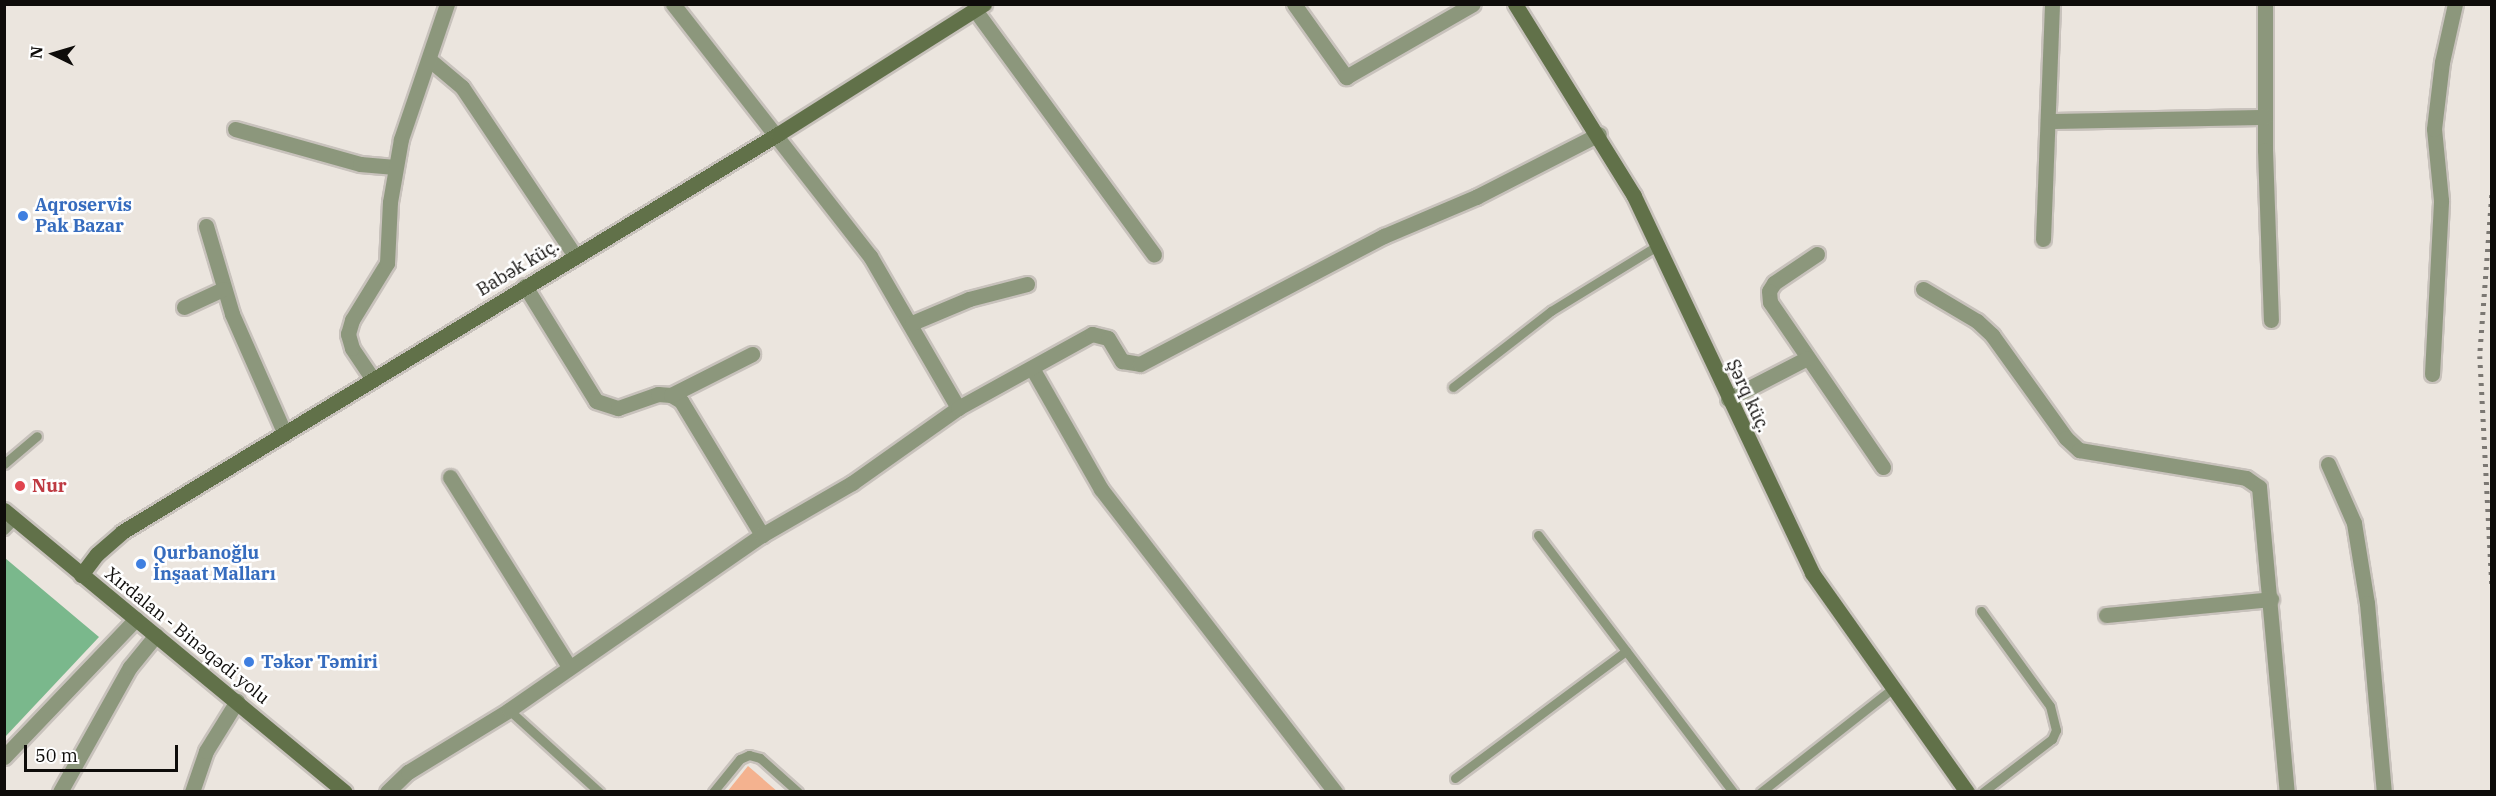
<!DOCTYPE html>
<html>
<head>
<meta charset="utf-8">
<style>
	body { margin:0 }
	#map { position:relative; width:2496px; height:796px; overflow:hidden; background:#ebe5de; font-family:"IBM Plex Serif",serif }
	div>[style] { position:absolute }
	.forest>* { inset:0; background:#7ab88c }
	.building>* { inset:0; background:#f4b28f }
	.roads { filter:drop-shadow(2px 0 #c8c2bc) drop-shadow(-2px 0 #c8c2bc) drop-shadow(0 2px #c8c2bc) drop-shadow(0 -2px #c8c2bc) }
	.lane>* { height:9px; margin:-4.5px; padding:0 4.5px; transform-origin:4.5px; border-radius:4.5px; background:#8c977c }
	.street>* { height:15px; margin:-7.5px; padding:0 7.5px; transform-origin:7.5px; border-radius:7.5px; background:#8c977c }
	.secondary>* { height:15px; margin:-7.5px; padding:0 7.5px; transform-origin:7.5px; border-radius:7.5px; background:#617149 }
	.rail>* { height:4.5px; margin-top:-2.25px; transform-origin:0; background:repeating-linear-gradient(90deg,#7b7772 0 3px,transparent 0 9px) }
	.dots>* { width:16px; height:16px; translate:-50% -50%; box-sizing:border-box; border:3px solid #fff; border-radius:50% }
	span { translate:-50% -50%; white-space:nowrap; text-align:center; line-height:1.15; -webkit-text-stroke:5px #fff; paint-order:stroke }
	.shop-label { font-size:18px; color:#366cbe; font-weight:700 }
	.left { translate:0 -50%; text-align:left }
	.street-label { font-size:18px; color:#0e0c0a }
	.health-label { font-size:18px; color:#be3a42; font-weight:700 }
	.frame { position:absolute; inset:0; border:6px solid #0e0c0a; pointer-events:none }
	.north { position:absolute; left:24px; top:24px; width:60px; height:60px; -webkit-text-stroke:4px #fff; paint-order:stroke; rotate:275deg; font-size:16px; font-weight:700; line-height:24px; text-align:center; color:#0e0c0a }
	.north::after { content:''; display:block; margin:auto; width:21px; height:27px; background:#0e0c0a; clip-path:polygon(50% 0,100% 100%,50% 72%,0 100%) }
	.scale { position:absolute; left:24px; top:745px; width:154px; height:27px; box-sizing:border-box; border:3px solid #0e0c0a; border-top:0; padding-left:8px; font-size:18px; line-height:21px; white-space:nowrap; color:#0e0c0a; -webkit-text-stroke:4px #fff; paint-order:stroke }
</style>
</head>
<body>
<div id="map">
	<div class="forest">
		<div style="clip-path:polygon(5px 558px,99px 637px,5px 737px)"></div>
	</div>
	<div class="building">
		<div style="clip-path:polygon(748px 766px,778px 792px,727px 792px)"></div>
	</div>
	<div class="roads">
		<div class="lane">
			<div style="left:1453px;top:387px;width:124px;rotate:-37.8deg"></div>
			<div style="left:1551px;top:311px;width:124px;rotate:-31.5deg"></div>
			<div style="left:4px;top:464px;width:43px;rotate:-40.3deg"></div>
			<div style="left:4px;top:530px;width:16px;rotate:-45deg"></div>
			<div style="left:1538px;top:535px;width:323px;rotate:52.8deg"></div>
			<div style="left:1981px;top:611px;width:117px;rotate:54deg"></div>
			<div style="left:2050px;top:706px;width:25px;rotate:76deg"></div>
			<div style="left:2056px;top:730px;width:10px;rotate:114deg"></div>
			<div style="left:2052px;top:739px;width:87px;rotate:142.5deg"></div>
			<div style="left:509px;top:710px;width:122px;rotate:42.3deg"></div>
			<div style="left:1455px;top:778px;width:213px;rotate:-36.6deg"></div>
			<div style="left:713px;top:792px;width:43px;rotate:-50.7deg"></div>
			<div style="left:740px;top:759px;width:10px;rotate:-24deg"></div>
			<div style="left:749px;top:755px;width:11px;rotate:15deg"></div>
			<div style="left:760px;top:758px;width:51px;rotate:41.8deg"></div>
			<div style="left:1761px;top:792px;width:167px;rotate:-38.2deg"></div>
		</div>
		<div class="street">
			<div style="left:673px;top:4px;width:320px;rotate:52deg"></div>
			<div style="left:870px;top:256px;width:176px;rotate:59.9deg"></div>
			<div style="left:1294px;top:4px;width:90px;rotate:54.5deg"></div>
			<div style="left:1346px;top:77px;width:146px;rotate:-29.9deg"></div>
			<div style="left:2265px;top:4px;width:146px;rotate:90deg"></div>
			<div style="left:2265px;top:150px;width:170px;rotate:88deg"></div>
			<div style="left:975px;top:10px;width:303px;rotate:53.8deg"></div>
			<div style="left:431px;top:61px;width:40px;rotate:40deg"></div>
			<div style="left:462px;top:87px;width:203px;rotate:56.2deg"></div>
			<div style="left:2048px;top:121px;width:217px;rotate:-1.1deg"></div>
			<div style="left:235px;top:129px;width:130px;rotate:15.6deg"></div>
			<div style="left:360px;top:164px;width:35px;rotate:5deg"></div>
			<div style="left:206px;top:226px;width:92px;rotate:73.5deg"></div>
			<div style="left:232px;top:314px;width:129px;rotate:66.2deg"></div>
			<div style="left:2043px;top:239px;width:235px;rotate:-87.8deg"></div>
			<div style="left:1817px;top:254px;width:52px;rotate:146deg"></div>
			<div style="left:1774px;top:283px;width:9px;rotate:122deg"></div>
			<div style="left:1769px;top:291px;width:11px;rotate:85deg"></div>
			<div style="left:1770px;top:302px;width:200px;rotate:55.6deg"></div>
			<div style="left:525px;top:286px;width:135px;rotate:58.3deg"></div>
			<div style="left:596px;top:401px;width:23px;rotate:18deg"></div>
			<div style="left:618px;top:408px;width:42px;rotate:-19.3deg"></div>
			<div style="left:658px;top:394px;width:13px;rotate:4deg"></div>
			<div style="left:671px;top:395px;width:12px;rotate:31deg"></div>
			<div style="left:681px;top:401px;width:157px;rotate:58.8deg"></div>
			<div style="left:1923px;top:289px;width:63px;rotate:30.7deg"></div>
			<div style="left:1977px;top:321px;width:21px;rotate:43deg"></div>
			<div style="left:1992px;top:335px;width:127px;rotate:54.3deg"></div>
			<div style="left:2066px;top:438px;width:18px;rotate:43deg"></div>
			<div style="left:2079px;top:450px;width:169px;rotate:9.5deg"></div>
			<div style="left:2246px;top:478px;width:16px;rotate:35deg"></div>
			<div style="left:2259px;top:487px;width:306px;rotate:84.8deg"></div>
			<div style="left:184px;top:307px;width:43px;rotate:-24.8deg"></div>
			<div style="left:912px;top:323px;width:62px;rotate:-22.8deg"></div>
			<div style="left:969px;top:299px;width:60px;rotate:-14.5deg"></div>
			<div style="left:1032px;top:368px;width:139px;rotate:60.3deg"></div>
			<div style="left:1101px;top:489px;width:383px;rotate:52.3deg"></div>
			<div style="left:2432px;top:374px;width:174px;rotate:-87deg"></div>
			<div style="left:2441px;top:200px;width:71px;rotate:-95.6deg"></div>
			<div style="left:2434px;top:129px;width:67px;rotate:-83.2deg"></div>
			<div style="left:2442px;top:62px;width:59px;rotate:-77.4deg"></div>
			<div style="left:372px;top:378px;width:36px;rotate:-124deg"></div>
			<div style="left:352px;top:348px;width:15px;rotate:-106deg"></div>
			<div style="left:348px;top:334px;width:15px;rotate:-74deg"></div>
			<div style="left:352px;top:320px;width:67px;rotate:-58.4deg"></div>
			<div style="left:387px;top:263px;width:61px;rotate:-87.2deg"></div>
			<div style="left:390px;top:202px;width:64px;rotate:-80.1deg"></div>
			<div style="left:401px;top:139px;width:143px;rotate:-71.2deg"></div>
			<div style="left:671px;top:395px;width:91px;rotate:-26.8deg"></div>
			<div style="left:1728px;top:399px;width:89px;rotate:-27.4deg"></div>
			<div style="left:2328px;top:464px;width:64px;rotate:66.2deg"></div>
			<div style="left:2354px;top:523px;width:81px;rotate:80.8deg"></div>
			<div style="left:2367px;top:603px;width:190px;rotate:84.9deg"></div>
			<div style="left:450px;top:477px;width:224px;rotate:57.9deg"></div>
			<div style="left:2106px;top:615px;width:166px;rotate:-5.5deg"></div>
			<div style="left:4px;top:757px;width:191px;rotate:-46.3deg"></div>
			<div style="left:60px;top:792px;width:143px;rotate:-60.8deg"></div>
			<div style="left:130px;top:667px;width:41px;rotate:-50.9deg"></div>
			<div style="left:192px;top:792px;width:43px;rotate:-71.1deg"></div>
			<div style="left:206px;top:751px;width:59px;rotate:-58.2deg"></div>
			<div style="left:387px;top:792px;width:29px;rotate:-44deg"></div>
			<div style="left:408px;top:772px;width:119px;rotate:-31.5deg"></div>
			<div style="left:509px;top:710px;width:308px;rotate:-34.7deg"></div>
			<div style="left:762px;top:535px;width:104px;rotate:-30deg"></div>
			<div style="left:852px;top:483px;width:130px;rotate:-35.3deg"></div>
			<div style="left:958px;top:408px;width:153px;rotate:-28.9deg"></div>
			<div style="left:1092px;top:334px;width:16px;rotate:14deg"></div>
			<div style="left:1108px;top:338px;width:27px;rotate:59deg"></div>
			<div style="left:1122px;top:361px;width:18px;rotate:9deg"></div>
			<div style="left:1140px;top:364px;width:276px;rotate:-27.7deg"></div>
			<div style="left:1384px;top:236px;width:100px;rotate:-23deg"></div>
			<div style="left:1476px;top:197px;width:138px;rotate:-27.1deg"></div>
		</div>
		<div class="secondary">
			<div style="left:1515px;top:4px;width:226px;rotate:58.2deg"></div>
			<div style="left:1634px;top:196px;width:417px;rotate:64.7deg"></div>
			<div style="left:1812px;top:573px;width:268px;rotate:54.7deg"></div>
			<div style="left:4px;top:510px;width:442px;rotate:39.6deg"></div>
			<div style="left:81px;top:575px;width:26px;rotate:-53deg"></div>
			<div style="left:97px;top:554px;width:33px;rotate:-41deg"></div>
			<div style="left:122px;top:532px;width:767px;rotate:-31.25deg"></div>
			<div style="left:778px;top:134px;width:244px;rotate:-32.3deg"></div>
		</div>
	</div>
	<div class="rail">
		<div style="left:2492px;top:195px;width:161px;rotate:94.3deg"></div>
		<div style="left:2480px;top:356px;width:230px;rotate:87deg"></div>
	</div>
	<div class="dots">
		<div style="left:23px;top:216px;background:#3f7fe0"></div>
		<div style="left:20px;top:486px;background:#e0444e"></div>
		<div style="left:141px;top:564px;background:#3f7fe0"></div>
		<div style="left:249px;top:662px;background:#3f7fe0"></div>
	</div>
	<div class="shop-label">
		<span class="left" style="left:35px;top:216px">Aqroservis<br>Pak Bazar</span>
		<span class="left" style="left:153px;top:564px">Qurbanoğlu<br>İnşaat Malları</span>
		<span class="left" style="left:261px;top:662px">Təkər Təmiri</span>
	</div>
	<div class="street-label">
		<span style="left:518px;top:268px;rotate:-31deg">Babək küç.</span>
		<span style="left:1748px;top:396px;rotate:65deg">Şərq küç.</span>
		<span style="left:187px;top:636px;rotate:39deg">Xırdalan - Binəqədi yolu</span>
	</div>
	<div class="health-label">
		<span class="left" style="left:32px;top:486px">Nur</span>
	</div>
	<div class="frame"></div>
	<div class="north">N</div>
	<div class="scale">50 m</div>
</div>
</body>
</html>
